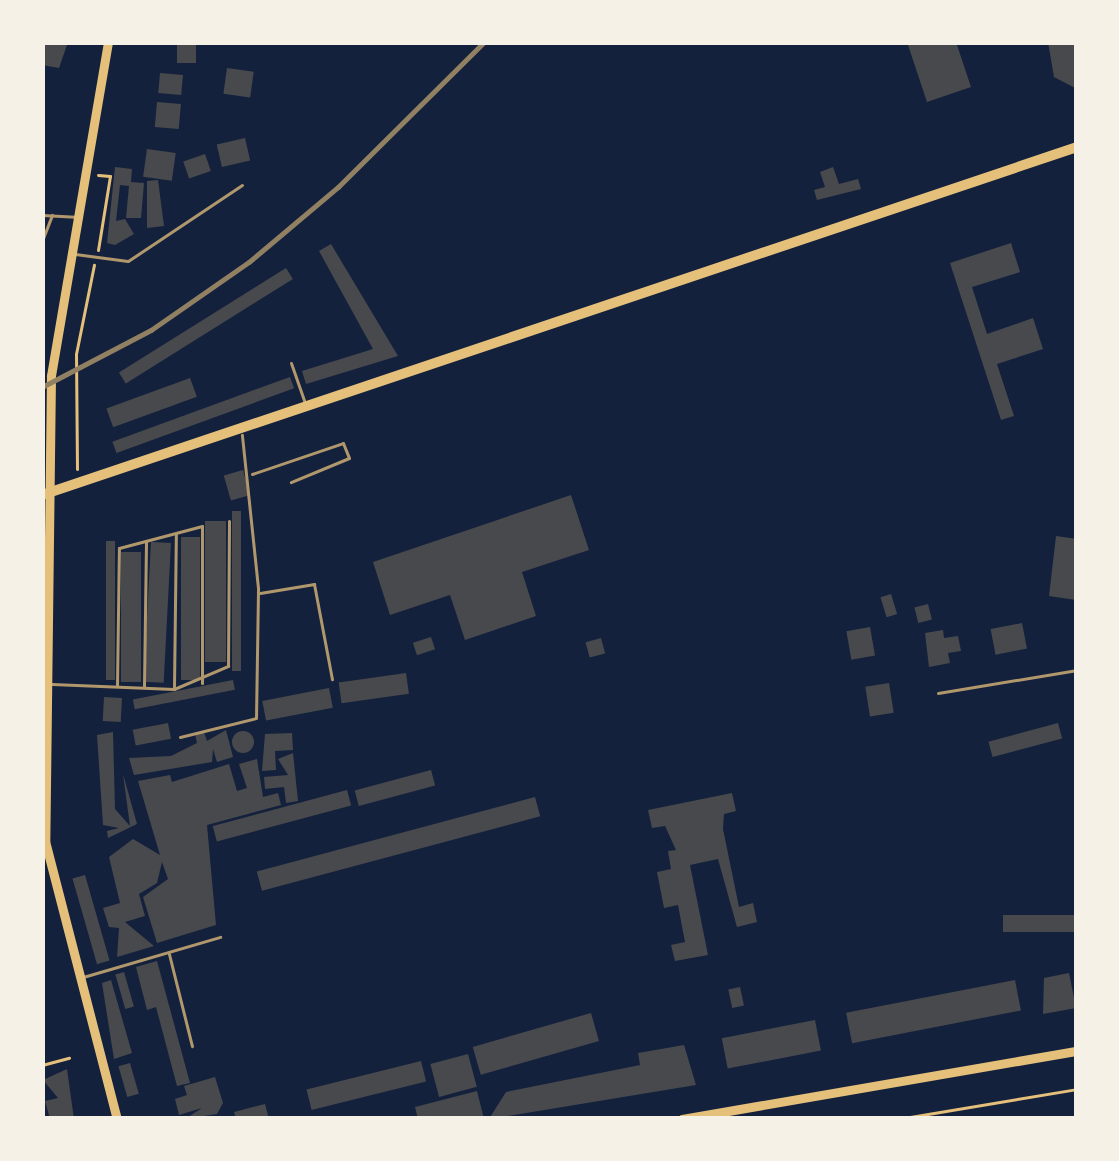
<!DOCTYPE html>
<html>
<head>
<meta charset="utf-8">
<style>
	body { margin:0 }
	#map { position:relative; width:1119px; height:1161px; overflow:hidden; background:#14213d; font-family:"IBM Plex Serif",serif }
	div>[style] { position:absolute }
	.building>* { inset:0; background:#48494c; transform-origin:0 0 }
	.round { border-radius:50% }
	.path>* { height:3px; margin:-1.5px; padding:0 1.5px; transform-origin:1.5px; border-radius:1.5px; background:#e5c07b }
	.service>* { height:3px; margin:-1.5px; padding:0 1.5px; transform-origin:1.5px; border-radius:1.5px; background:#b1986c }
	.secondary>* { height:9px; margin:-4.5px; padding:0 4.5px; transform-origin:4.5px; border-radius:4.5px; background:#e5c07b }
	.primary>* { height:10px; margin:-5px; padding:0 5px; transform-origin:5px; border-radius:5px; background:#e5c07b }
	.rail>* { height:4.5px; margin:-2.25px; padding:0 2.25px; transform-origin:2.25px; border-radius:2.25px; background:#918062 }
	span { translate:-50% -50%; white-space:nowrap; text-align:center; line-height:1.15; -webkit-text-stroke:9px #f6f1e7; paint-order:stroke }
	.frame { position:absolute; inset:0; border:45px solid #f6f1e7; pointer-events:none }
</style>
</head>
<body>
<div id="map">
	<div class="building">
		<div style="clip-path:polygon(68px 42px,59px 68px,42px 65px,42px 45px)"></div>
		<div style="left:177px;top:42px;width:19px;height:21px"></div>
		<div style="clip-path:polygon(907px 42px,956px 42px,971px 87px,927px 102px)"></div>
		<div style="clip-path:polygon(1048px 42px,1077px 42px,1077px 89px,1054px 77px)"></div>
		<div style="left:227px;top:68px;width:27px;height:26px;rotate:8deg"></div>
		<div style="left:160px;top:73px;width:23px;height:20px;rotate:5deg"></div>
		<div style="left:157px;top:102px;width:24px;height:25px;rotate:5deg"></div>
		<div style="left:245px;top:138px;width:23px;height:29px;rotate:77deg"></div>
		<div style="left:147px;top:149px;width:29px;height:28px;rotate:8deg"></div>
		<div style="left:205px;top:154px;width:18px;height:23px;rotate:71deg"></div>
		<div style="clip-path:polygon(115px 167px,132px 169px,131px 182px,144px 183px,141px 218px,126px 218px,129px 186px,120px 185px,116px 221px,125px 219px,134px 234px,115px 245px,107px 243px)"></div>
		<div style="clip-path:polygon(833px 167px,839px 184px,858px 179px,861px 189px,817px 200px,814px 190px,825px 187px,820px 172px)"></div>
		<div style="clip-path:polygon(158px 180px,164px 226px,147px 228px,147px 181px)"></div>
		<div style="clip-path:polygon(1011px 243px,1020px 272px,972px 287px,987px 334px,1033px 318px,1043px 349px,997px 364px,1014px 416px,1001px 420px,950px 263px)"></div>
		<div style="clip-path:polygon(331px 244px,398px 356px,306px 384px,302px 371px,373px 349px,319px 251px)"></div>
		<div style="left:286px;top:268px;width:13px;height:197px;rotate:58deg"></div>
		<div style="left:290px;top:377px;width:12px;height:189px;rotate:70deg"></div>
		<div style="left:190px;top:378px;width:20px;height:89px;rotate:70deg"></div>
		<div style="left:243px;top:470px;width:26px;height:20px;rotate:74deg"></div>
		<div style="clip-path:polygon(571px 495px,589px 550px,522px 572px,536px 616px,465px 640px,450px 595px,390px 615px,373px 562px)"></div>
		<div style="left:232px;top:511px;width:9px;height:160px"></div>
		<div style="left:205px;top:521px;width:21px;height:141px"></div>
		<div style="clip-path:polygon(1056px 536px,1077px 539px,1076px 600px,1049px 596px)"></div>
		<div style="left:181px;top:537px;width:19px;height:143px"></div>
		<div style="left:106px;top:541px;width:9px;height:139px"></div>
		<div style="left:151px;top:542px;width:20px;height:140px;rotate:3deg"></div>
		<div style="left:121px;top:552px;width:20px;height:130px"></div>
		<div style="left:891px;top:594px;width:21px;height:11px;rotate:73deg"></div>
		<div style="left:928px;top:604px;width:16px;height:14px;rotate:76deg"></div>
		<div style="left:1022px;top:623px;width:26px;height:32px;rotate:79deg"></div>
		<div style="left:870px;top:627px;width:29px;height:24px;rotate:80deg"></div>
		<div style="clip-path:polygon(943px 630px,944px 638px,958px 636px,961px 651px,948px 653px,950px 663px,929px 667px,925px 633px)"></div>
		<div style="left:431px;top:637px;width:13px;height:19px;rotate:72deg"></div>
		<div style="left:601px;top:638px;width:16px;height:16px;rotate:75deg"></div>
		<div style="left:406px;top:673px;width:21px;height:68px;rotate:82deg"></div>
		<div style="left:233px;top:680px;width:10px;height:102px;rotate:79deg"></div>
		<div style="left:889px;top:683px;width:30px;height:24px;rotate:81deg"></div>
		<div style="left:329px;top:688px;width:20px;height:68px;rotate:79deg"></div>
		<div style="left:104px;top:697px;width:18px;height:24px;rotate:3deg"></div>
		<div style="left:168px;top:723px;width:16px;height:36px;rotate:79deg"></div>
		<div style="left:1058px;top:723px;width:16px;height:72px;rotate:75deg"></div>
		<div style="clip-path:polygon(226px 730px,233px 757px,217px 762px,213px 749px,212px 762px,134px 775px,129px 758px,171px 756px,197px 743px,195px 734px,204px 732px,207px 741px)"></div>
		<div class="round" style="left:232px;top:731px;width:22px;height:22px"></div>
		<div style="clip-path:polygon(113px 732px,115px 809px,130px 826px,123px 774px,137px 824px,108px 838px,107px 831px,119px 828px,103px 825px,97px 735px)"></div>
		<div style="clip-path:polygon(292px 733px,293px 750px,275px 751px,276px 770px,262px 771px,265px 734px)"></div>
		<div style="clip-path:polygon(293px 753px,298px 801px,286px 803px,284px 787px,265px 789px,264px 777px,288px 775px,278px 759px)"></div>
		<div style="clip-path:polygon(257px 759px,263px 797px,278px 793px,281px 805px,207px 825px,216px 925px,157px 943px,143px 897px,168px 879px,162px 862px,157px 883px,139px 894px,145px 916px,125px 922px,154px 946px,117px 957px,119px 928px,109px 927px,103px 908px,120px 903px,109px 857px,133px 839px,160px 855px,138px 781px,170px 775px,172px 782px,229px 764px,237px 791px,247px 788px,239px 764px)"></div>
		<div style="left:431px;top:770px;width:16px;height:79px;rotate:75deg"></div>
		<div style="left:347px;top:790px;width:16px;height:139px;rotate:75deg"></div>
		<div style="clip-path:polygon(732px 793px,736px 811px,724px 814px,723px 829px,739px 907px,753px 903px,757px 922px,737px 927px,718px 859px,690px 865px,708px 955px,675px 961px,671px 945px,685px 942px,678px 905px,664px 908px,657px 872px,671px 869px,668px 851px,676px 850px,665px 826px,652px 828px,648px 810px)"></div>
		<div style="left:535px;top:797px;width:20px;height:288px;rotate:75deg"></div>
		<div style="left:85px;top:875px;width:89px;height:13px;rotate:74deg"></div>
		<div style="left:1077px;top:915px;width:17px;height:74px;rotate:90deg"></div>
		<div style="clip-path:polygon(157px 961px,190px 1083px,177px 1086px,156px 1007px,147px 1010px,136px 967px)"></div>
		<div style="left:124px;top:972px;width:36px;height:9px;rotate:74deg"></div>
		<div style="clip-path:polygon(1069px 973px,1076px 1008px,1043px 1014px,1044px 978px)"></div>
		<div style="clip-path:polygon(111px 980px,132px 1053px,114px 1059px,102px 983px)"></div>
		<div style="left:1015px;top:980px;width:31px;height:172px;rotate:79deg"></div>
		<div style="left:740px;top:987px;width:19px;height:12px;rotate:78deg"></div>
		<div style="left:591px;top:1013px;width:29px;height:123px;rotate:74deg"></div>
		<div style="left:815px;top:1020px;width:31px;height:95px;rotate:79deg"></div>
		<div style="clip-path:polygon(684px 1045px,696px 1085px,489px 1119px,506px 1092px,640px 1065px,638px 1053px)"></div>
		<div style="left:468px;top:1054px;width:34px;height:39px;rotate:75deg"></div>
		<div style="left:421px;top:1061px;width:21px;height:118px;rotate:76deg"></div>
		<div style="left:130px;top:1063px;width:32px;height:12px;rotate:74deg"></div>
		<div style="clip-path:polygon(67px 1069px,74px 1119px,50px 1119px,45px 1101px,58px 1098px,43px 1080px)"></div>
		<div style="clip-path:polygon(215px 1077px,223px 1103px,217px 1114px,185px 1119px,202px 1108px,179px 1115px,175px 1099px,187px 1095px,184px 1086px)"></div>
		<div style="clip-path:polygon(477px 1091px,484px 1119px,418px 1119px,415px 1107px)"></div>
		<div style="clip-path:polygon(265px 1104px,269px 1119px,236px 1119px,234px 1112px)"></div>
	</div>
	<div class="path">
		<div style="left:98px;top:250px;width:75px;rotate:-80.8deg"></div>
		<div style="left:110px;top:176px;width:12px;rotate:-175deg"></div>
		<div style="left:77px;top:469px;width:115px;rotate:-90.5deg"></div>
		<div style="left:76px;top:354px;width:91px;rotate:-78.6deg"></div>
		<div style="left:42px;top:1065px;width:28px;rotate:-15deg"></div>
		<div style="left:898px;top:1119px;width:181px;rotate:-9.5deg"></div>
	</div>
	<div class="service">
		<div style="left:42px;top:215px;width:33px;rotate:3deg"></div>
		<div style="left:42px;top:241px;width:28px;rotate:-69deg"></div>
		<div style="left:75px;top:254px;width:53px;rotate:7.5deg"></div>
		<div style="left:128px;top:261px;width:137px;rotate:-33.7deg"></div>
		<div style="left:291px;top:363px;width:42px;rotate:70.7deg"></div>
		<div style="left:252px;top:474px;width:96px;rotate:-18.8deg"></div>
		<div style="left:343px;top:443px;width:16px;rotate:68deg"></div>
		<div style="left:349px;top:458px;width:63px;rotate:157.5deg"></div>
		<div style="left:260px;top:593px;width:55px;rotate:-9.5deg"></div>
		<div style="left:314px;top:584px;width:97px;rotate:79.3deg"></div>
		<div style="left:52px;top:684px;width:122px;rotate:2.3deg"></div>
		<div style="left:174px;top:689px;width:59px;rotate:-23.1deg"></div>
		<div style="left:228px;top:666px;width:145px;rotate:-89.6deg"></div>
		<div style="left:117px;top:686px;width:138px;rotate:-89.2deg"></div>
		<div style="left:119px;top:548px;width:86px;rotate:-14.8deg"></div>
		<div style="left:202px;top:526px;width:157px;rotate:90deg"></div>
		<div style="left:144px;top:686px;width:145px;rotate:-89.2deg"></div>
		<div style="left:174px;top:687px;width:153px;rotate:-89.3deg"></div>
		<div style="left:938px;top:693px;width:141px;rotate:-9.4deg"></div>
		<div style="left:180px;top:737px;width:78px;rotate:-14deg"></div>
		<div style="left:256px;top:718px;width:130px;rotate:-89.1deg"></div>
		<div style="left:258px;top:588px;width:154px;rotate:-96deg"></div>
		<div style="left:169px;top:954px;width:95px;rotate:76deg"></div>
		<div style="left:83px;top:977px;width:143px;rotate:-16.3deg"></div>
	</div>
	<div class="secondary">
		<div style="left:108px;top:42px;width:339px;rotate:99.7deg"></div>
		<div style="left:51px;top:376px;width:465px;rotate:90.7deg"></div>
		<div style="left:45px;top:841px;width:287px;rotate:75.5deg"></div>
		<div style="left:682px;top:1119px;width:401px;rotate:-9.8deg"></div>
	</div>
	<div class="primary">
		<div style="left:42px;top:495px;width:1092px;rotate:-18.58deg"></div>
	</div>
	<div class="rail">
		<div style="left:42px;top:387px;width:123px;rotate:-27.6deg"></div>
		<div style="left:151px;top:330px;width:119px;rotate:-34.8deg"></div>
		<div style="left:249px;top:262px;width:116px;rotate:-40.1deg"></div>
		<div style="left:338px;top:187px;width:206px;rotate:-44.8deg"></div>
	</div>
	<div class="frame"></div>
</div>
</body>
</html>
